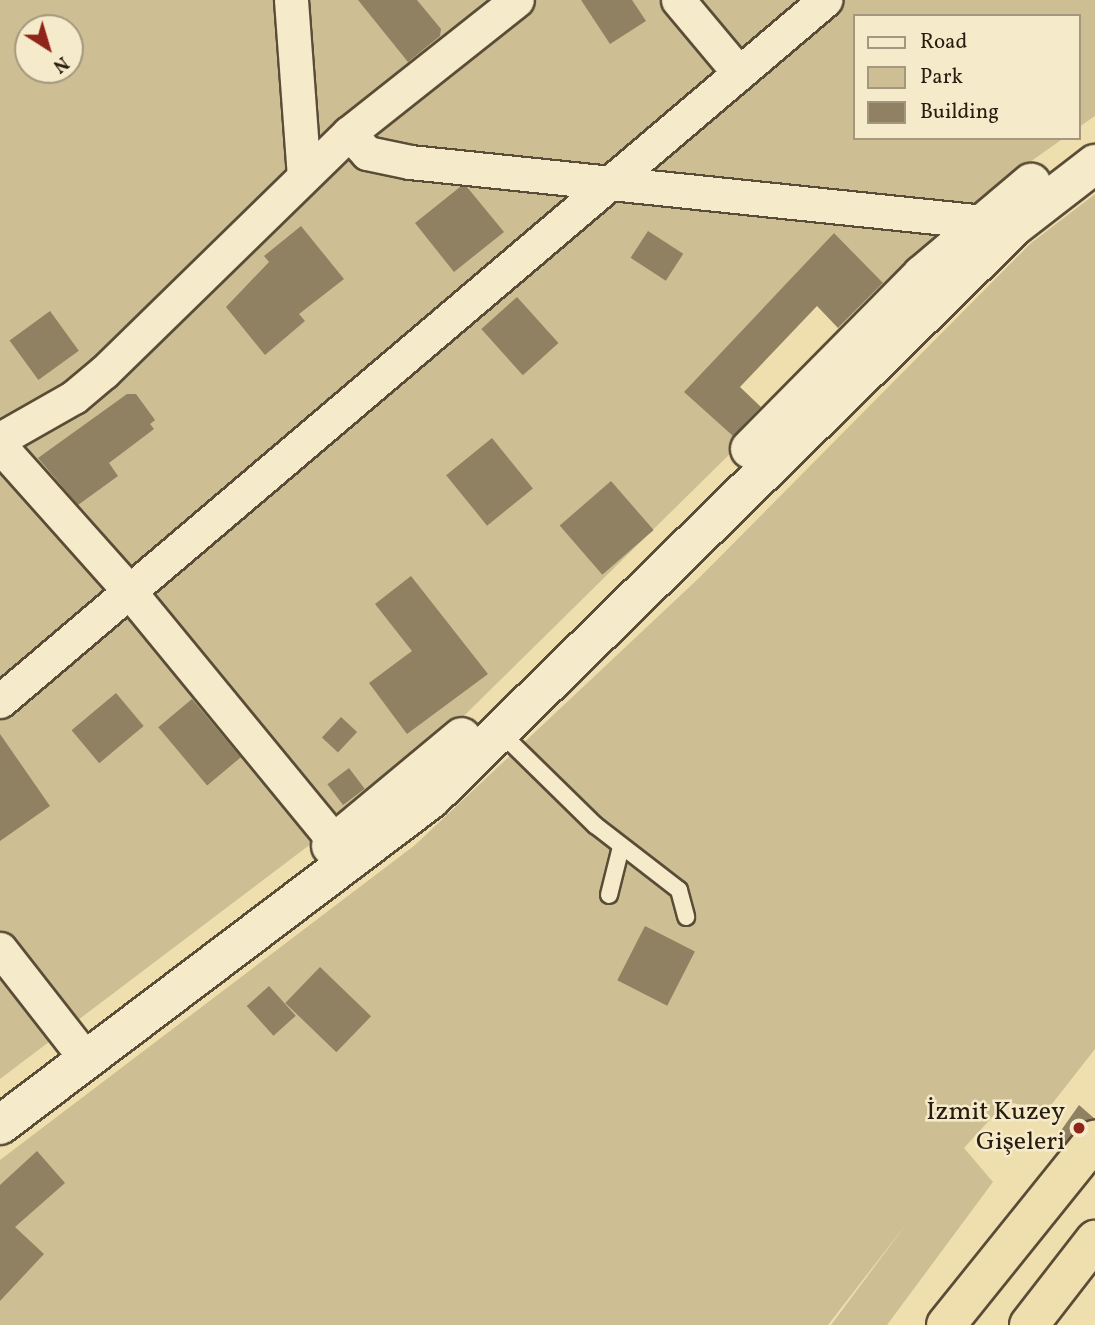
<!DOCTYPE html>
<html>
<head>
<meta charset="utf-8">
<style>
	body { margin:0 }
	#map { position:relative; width:1095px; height:1325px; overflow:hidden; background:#f0dfae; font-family:Vollkorn,serif }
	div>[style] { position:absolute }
	.green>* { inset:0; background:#cebe93 }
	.building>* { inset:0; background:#908162; transform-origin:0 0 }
	.roads { filter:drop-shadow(2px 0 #594d37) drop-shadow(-2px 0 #594d37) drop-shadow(0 2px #594d37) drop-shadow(0 -2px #594d37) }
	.service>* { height:16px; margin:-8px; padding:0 8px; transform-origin:8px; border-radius:8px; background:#f5eaca }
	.minor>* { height:33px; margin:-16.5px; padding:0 16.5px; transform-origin:16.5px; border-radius:16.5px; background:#f5eaca }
	.secondary>* { height:38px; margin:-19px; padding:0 19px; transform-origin:19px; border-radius:19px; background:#f5eaca }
	.motorway>* { height:38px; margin:-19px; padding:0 19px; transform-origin:19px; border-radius:19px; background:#f0dfae }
	.dots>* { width:19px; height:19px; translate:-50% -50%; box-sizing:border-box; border:4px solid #f5eaca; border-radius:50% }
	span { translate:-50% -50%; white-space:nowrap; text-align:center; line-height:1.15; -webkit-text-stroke:5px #f5eaca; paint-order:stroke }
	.poi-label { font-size:26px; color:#271c0f }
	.right { translate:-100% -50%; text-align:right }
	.legend { position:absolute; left:853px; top:14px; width:228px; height:126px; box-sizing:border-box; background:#f5eaca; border:2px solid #a3987f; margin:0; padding:9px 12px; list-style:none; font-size:21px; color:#271c0f }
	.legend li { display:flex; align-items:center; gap:14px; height:35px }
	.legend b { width:35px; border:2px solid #a3987f }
	.north { position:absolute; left:14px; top:14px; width:70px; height:70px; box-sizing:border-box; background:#f5eaca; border:2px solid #a3987f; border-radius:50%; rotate:143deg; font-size:19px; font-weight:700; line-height:28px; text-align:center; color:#271c0f }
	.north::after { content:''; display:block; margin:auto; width:24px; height:32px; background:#8f2418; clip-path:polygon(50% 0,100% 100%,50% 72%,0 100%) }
</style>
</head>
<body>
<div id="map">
	<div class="green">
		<div style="clip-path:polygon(evenodd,0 0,1095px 0,1095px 116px,1079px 127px,1079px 16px,855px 16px,855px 138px,1064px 138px,1003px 181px,891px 292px,834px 233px,685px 392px,741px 443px,410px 769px,0 1079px,0 0,28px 28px,70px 28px,70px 70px,28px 70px,28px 28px)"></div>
		<div style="clip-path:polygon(1095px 194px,1095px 1049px,1048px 1109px,1006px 1102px,964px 1148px,993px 1182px,887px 1325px,831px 1325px,907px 1223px,828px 1325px,0 1325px,0 1160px,415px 845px,700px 577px,1031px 243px)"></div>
	</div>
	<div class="building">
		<div style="clip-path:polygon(358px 0,417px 0,441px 29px,440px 36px,408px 62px)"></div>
		<div style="clip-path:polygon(581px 0,632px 0,646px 21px,610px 44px)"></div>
		<div style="clip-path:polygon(460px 187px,467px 187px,504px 232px,454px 272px,415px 223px)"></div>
		<div style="clip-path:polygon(301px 226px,344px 279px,299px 314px,305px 321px,265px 355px,226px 307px,269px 262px,264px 256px)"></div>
		<div style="left:648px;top:231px;width:42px;height:32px;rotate:33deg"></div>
		<div style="clip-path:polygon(834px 233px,883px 283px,838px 328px,817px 306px,740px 387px,761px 407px,733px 436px,684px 392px)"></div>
		<div style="left:517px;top:297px;width:62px;height:48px;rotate:48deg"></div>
		<div style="left:50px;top:311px;width:49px;height:50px;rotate:54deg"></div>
		<div style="clip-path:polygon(127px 394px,136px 394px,155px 420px,150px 424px,154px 429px,109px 463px,118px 476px,78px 505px,38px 458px)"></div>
		<div style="left:492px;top:438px;width:65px;height:59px;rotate:51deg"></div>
		<div style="left:611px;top:481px;width:65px;height:68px;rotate:49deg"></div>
		<div style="clip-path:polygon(411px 576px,488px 674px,407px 734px,369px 683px,412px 651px,375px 604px)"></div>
		<div style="left:116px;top:693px;width:43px;height:58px;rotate:50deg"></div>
		<div style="left:192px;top:699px;width:76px;height:44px;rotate:50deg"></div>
		<div style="left:341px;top:717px;width:22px;height:28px;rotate:43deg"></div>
		<div style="clip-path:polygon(0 734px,50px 806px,0 841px)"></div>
		<div style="left:349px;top:768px;width:26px;height:27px;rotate:53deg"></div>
		<div style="left:645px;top:926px;width:56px;height:61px;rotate:27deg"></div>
		<div style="left:320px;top:967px;width:71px;height:50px;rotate:44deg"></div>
		<div style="left:269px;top:986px;width:40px;height:30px;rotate:48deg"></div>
		<div style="clip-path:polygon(1079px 1105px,1095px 1119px,1078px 1126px,1063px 1145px,1055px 1139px)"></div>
		<div style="clip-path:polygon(37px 1151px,65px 1183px,15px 1227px,44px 1254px,0 1301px,0 1185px)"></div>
	</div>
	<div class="roads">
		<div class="service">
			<div style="left:501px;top:733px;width:132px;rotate:44.4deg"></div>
			<div style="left:595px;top:825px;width:106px;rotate:37.7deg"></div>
			<div style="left:679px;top:890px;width:28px;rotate:75deg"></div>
			<div style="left:609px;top:895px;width:49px;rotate:-76deg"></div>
		</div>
		<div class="minor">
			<div style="left:291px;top:0;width:176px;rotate:85.8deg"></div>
			<div style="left:678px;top:0;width:95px;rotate:50.1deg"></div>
			<div style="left:349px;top:133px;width:27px;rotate:48deg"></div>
			<div style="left:367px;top:153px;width:44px;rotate:11.8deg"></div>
			<div style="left:410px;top:162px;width:596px;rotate:5.97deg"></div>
			<div style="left:0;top:439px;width:85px;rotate:-29.6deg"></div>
			<div style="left:74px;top:397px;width:39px;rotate:-40deg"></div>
			<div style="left:104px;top:372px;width:342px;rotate:-44.3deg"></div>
			<div style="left:349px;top:133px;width:214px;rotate:-38.4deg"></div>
			<div style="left:0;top:446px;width:194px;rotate:48.3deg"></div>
			<div style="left:129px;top:591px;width:350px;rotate:50.6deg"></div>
			<div style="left:0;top:701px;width:1083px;rotate:-40.35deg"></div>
			<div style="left:0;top:949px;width:140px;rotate:52deg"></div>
		</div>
		<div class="secondary">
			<div style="left:750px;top:449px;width:245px;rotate:-45.3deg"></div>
			<div style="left:922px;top:275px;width:143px;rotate:-40.2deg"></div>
			<div style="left:331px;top:846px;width:170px;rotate:-39.8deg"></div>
			<div style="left:0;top:1125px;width:540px;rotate:-37.1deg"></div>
			<div style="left:431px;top:799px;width:820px;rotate:-44.46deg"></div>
			<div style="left:1016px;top:225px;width:100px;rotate:-37.7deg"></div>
		</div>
		<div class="motorway">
			<div style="left:946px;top:1325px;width:238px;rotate:-51.2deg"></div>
			<div style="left:1029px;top:1325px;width:108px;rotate:-52.2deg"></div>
		</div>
	</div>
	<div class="dots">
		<div style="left:1079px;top:1128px;background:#8f2418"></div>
	</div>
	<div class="poi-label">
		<span class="right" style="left:1065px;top:1128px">İzmit Kuzey<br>Gişeleri</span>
	</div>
	<ul class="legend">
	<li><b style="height:9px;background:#f5eaca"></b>Road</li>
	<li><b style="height:19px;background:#cebe93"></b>Park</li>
	<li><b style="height:19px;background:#908162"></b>Building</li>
	</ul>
	<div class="north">N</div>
</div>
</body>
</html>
